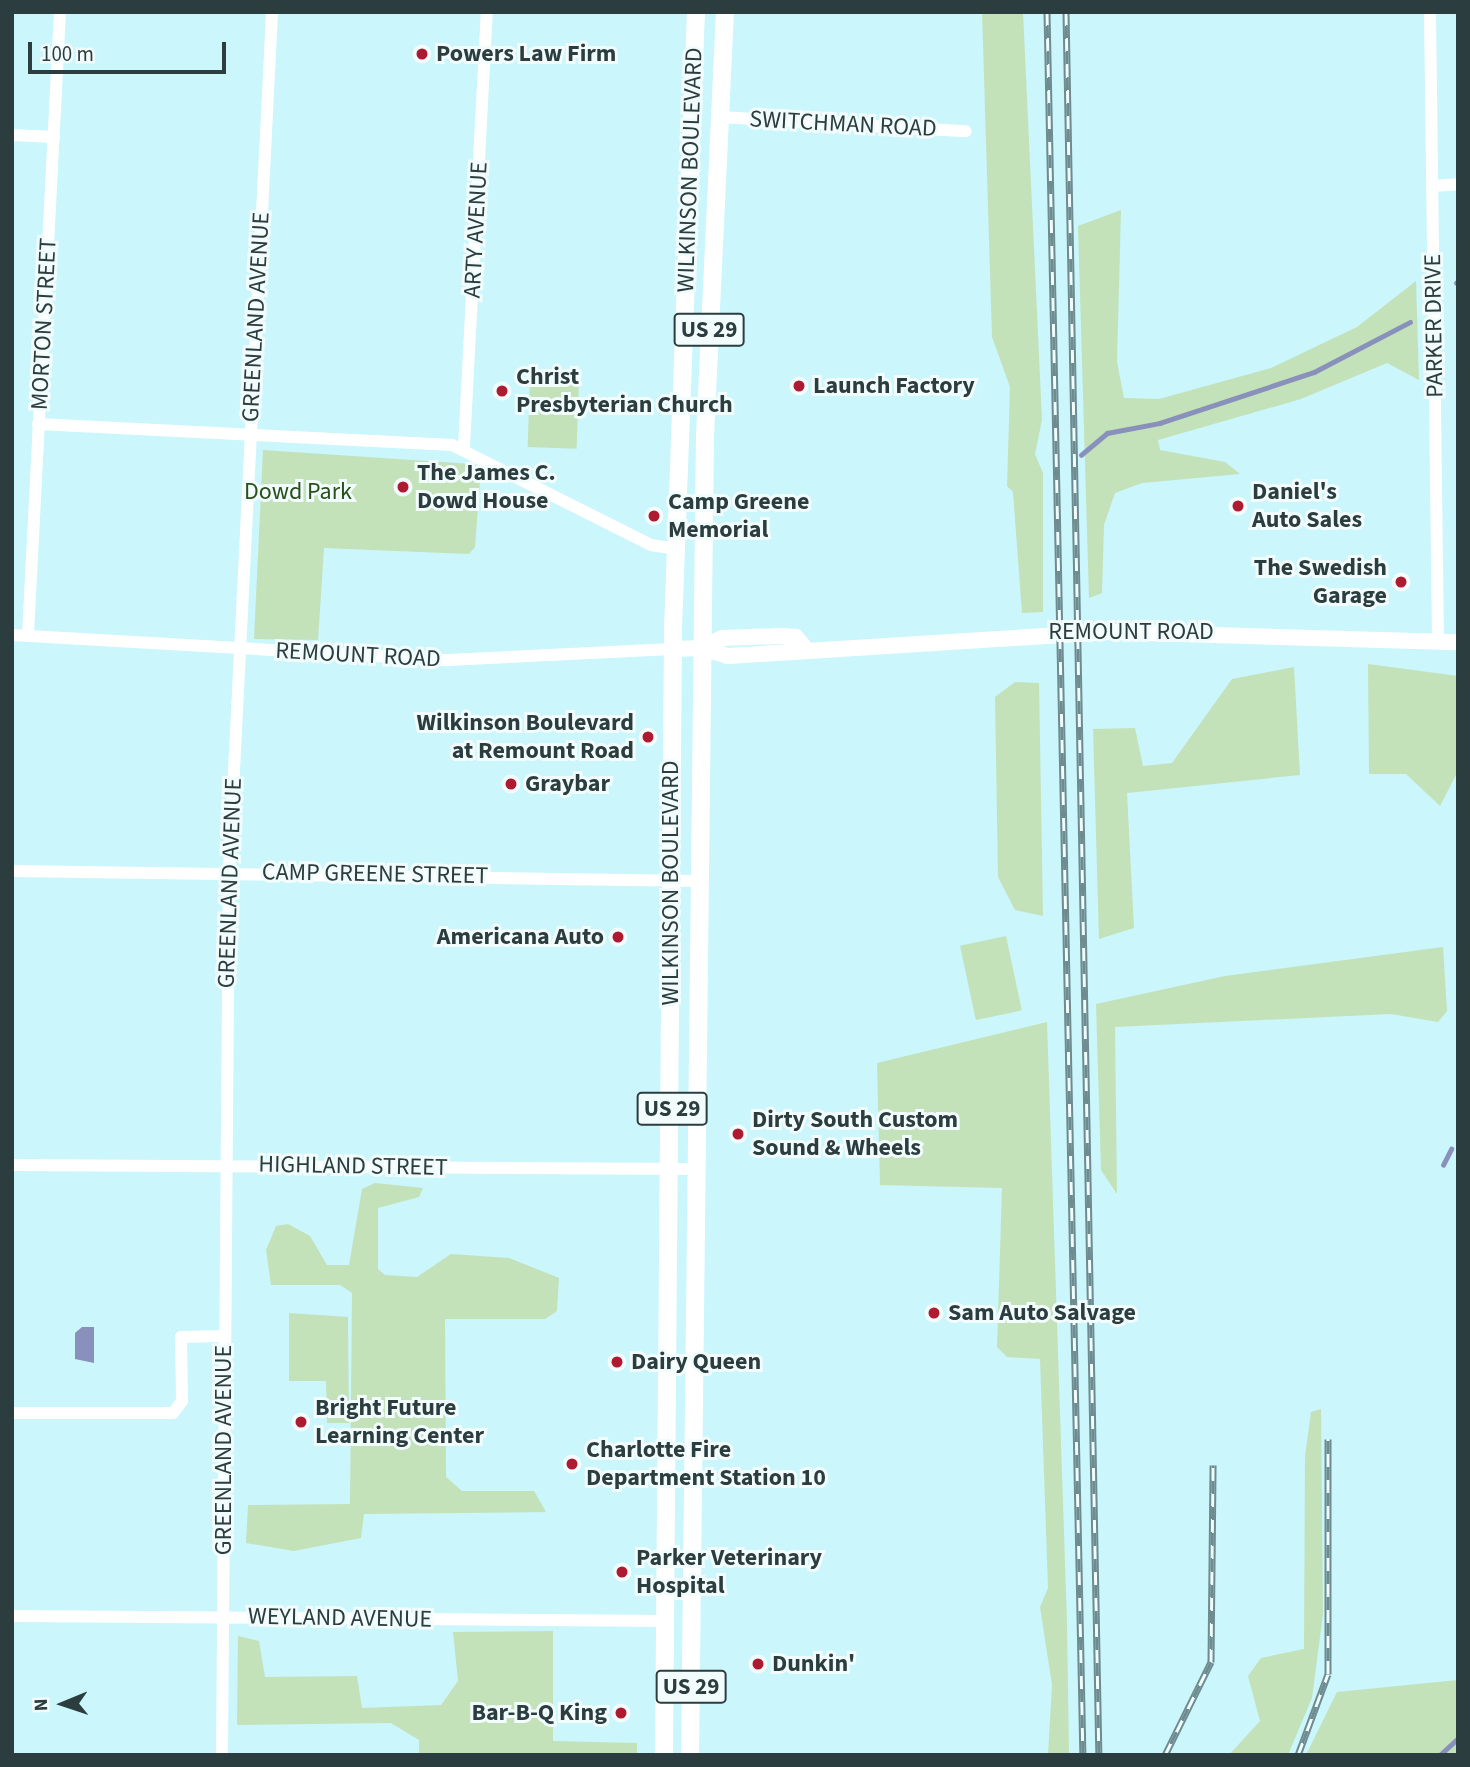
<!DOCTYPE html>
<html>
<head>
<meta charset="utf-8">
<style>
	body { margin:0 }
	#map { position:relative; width:1470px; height:1767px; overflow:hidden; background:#caf6fc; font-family:"Source Sans 3",sans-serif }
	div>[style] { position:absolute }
	.green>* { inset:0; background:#c3e2b9; transform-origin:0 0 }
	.water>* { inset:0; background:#8890bb }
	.stream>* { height:4.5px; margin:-2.25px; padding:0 2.25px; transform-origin:2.25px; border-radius:2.25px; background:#8890bb }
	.minor>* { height:12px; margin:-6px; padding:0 6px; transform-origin:6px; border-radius:6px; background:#fff }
	.secondary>* { height:16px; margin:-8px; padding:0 8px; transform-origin:8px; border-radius:8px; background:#fff }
	.primary>* { height:18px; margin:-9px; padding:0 9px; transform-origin:9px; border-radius:9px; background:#fff }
	.rail>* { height:7px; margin-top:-3.5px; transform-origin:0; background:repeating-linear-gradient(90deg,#f3fcfd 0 13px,#6e8b8f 0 26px); box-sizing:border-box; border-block:2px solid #6e8b8f }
	.dots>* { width:19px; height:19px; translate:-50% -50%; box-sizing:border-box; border:4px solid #f3fcfd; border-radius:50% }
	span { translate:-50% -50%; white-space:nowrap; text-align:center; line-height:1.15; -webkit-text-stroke:6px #f3fcfd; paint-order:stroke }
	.shield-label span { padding:2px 5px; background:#f3fcfd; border:2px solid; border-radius:5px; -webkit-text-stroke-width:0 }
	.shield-label { font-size:23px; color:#2b3d3f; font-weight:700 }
	.poi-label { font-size:24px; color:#2b3d3f; font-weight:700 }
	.left { translate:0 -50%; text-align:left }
	.right { translate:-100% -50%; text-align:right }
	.street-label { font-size:24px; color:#2b3d3f }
	.park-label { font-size:24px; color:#285019 }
	.frame { position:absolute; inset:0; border:14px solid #2b3d3f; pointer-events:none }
	.north { position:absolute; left:28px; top:1669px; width:70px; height:70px; -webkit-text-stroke:5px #f3fcfd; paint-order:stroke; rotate:268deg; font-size:19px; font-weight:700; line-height:28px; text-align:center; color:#2b3d3f }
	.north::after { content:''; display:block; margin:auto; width:24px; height:32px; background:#2b3d3f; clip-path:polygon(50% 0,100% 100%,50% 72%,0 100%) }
	.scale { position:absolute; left:28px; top:42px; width:198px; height:32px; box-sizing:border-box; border:4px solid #2b3d3f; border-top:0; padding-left:9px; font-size:21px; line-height:24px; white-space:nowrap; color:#2b3d3f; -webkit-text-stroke:5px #f3fcfd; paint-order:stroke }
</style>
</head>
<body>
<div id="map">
	<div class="green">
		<div style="clip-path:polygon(982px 12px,1023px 12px,1042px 420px,1035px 454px,1043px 473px,1043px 612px,1022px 613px,1013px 492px,1007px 486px,1010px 387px,992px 337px)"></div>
		<div style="clip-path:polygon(1121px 210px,1117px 362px,1124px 398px,1159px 399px,1271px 368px,1357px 327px,1416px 281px,1419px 380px,1387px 363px,1301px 399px,1158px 440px,1160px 450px,1225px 462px,1240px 474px,1142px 483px,1115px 493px,1104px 525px,1102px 593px,1089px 598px,1078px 226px)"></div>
		<div style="left:530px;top:379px;width:49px;height:68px;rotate:2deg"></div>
		<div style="clip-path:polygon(263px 450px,472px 464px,481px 468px,475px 547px,469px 554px,324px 548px,318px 640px,254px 639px)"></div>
		<div style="clip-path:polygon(1368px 664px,1458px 676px,1458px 771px,1440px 806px,1406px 774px,1369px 774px)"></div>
		<div style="clip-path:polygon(1294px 667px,1300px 775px,1127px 793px,1134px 928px,1099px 939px,1093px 729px,1135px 728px,1143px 766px,1172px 763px,1232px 679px)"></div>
		<div style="clip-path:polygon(1015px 682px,1039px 683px,1043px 916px,1015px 910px,998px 877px,995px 697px)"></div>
		<div style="left:1006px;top:936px;width:76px;height:47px;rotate:78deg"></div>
		<div style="clip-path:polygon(1443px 947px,1447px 1011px,1438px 1022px,1391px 1014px,1115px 1027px,1117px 1194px,1101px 1170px,1096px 1004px,1225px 976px)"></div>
		<div style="clip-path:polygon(1047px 1022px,1067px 1623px,1069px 1755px,1048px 1755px,1052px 1685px,1040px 1607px,1048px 1588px,1040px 1359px,1007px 1357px,997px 1347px,1002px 1188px,880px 1185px,877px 1063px)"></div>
		<div style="clip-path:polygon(375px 1183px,423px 1188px,419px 1197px,378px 1208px,378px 1269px,385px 1275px,417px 1277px,451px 1254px,509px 1258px,559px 1278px,557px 1311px,545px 1319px,445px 1319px,446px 1477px,462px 1491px,534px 1491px,546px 1512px,364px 1514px,361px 1538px,294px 1551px,246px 1543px,248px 1505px,350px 1504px,352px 1293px,340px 1285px,271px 1285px,266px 1250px,276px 1226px,288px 1224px,310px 1236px,327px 1265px,349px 1265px,362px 1189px)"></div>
		<div style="clip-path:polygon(289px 1313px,348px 1317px,349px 1423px,327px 1423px,326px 1381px,289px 1381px)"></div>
		<div style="clip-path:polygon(1321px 1409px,1323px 1614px,1312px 1698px,1288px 1755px,1229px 1755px,1260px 1721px,1248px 1676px,1261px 1658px,1304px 1649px,1305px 1456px,1311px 1412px)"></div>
		<div style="clip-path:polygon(553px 1631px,553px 1741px,637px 1743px,637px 1755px,419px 1755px,419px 1740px,391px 1723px,237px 1725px,238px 1636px,259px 1641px,265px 1677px,357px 1676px,362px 1708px,441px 1705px,458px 1681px,453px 1632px)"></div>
		<div style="clip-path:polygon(1458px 1680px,1458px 1755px,1306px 1755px,1337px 1692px)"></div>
	</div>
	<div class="water">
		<div style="clip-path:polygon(82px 1327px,94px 1327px,94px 1363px,75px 1359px,75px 1333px)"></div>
	</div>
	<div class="stream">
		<div style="left:1456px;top:283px;width:3px;rotate:-45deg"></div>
		<div style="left:1081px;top:455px;width:34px;rotate:-40deg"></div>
		<div style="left:1107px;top:433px;width:54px;rotate:-10.7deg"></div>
		<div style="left:1160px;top:423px;width:162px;rotate:-18.3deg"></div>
		<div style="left:1314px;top:372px;width:108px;rotate:-27.5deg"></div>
		<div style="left:1443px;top:1165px;width:18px;rotate:-63deg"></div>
		<div style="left:1440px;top:1755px;width:25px;rotate:-43deg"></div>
	</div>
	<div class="minor">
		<div style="left:1430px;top:12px;width:629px;rotate:89.27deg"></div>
		<div style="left:720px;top:117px;width:246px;rotate:3.3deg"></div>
		<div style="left:12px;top:135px;width:42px;rotate:2.7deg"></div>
		<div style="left:1432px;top:186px;width:26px;rotate:-4deg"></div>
		<div style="left:38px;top:424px;width:415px;rotate:2.9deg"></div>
		<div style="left:452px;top:445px;width:223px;rotate:26.7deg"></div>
		<div style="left:651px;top:545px;width:24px;rotate:9deg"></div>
		<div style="left:464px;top:447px;width:436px;rotate:-87deg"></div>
		<div style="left:12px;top:635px;width:437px;rotate:3.3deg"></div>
		<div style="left:448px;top:660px;width:225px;rotate:-2.8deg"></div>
		<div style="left:28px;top:635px;width:624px;rotate:-87.06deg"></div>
		<div style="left:12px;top:871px;width:685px;rotate:0.84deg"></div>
		<div style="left:12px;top:1165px;width:681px;rotate:0.34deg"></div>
		<div style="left:12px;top:1413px;width:161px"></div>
		<div style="left:173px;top:1413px;width:15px;rotate:-53deg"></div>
		<div style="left:182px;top:1401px;width:64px;rotate:-90.9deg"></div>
		<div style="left:181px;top:1337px;width:44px;rotate:-1.3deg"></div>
		<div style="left:12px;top:1616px;width:656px;rotate:0.44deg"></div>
		<div style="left:222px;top:1755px;width:884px;rotate:-89.55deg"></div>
		<div style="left:229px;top:871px;width:860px;rotate:-87.13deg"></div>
	</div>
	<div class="secondary">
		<div style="left:703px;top:648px;width:21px;rotate:-28deg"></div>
		<div style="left:722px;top:638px;width:60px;rotate:-1.9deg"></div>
		<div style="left:782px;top:636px;width:14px;rotate:4deg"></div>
		<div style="left:796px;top:637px;width:13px;rotate:51deg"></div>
		<div style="left:673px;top:649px;width:30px;rotate:-2deg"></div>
		<div style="left:703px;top:648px;width:26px;rotate:18deg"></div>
		<div style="left:728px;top:656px;width:386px;rotate:-3.6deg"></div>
		<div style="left:1113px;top:632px;width:345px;rotate:1.7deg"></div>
	</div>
	<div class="primary">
		<div style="left:664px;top:1755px;width:1126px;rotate:-89.54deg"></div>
		<div style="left:673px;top:629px;width:617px;rotate:-87.87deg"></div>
		<div style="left:690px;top:1755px;width:1319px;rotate:-89.35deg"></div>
		<div style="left:705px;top:436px;width:424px;rotate:-87.3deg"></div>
	</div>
	<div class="rail">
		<div style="left:1047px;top:12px;width:1743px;rotate:88.82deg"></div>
		<div style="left:1066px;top:12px;width:1743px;rotate:88.92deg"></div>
		<div style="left:1165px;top:1755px;width:104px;rotate:-63.7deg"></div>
		<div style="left:1211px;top:1662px;width:197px;rotate:-89.4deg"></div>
		<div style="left:1298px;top:1755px;width:86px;rotate:-69.7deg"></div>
		<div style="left:1328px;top:1674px;width:235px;rotate:-90deg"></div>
	</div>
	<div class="dots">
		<div style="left:422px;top:54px;background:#ae1a2f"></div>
		<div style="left:799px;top:386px;background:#ae1a2f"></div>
		<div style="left:502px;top:391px;background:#ae1a2f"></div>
		<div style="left:403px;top:487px;background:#ae1a2f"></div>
		<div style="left:1238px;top:506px;background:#ae1a2f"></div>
		<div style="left:654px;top:516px;background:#ae1a2f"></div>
		<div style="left:1401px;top:582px;background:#ae1a2f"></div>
		<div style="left:648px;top:737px;background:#ae1a2f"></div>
		<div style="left:511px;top:784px;background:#ae1a2f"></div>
		<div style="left:618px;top:937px;background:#ae1a2f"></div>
		<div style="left:738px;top:1134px;background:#ae1a2f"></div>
		<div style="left:934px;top:1313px;background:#ae1a2f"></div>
		<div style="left:617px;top:1362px;background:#ae1a2f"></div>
		<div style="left:301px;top:1422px;background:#ae1a2f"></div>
		<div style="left:572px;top:1464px;background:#ae1a2f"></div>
		<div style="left:622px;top:1572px;background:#ae1a2f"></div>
		<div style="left:758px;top:1664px;background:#ae1a2f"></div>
		<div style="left:621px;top:1713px;background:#ae1a2f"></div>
	</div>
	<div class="shield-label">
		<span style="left:709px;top:330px">US 29</span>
		<span style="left:672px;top:1109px">US 29</span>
		<span style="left:691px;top:1687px">US 29</span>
	</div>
	<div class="poi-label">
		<span class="left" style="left:436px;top:54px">Powers Law Firm</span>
		<span class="left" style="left:516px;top:391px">Christ<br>Presbyterian Church</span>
		<span class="left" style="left:813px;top:386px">Launch Factory</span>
		<span class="left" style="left:417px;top:487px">The James C.<br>Dowd House</span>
		<span class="left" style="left:1252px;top:506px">Daniel's<br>Auto Sales</span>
		<span class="left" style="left:668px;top:516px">Camp Greene<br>Memorial</span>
		<span class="right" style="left:1387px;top:582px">The Swedish<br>Garage</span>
		<span class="right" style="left:634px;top:737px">Wilkinson Boulevard<br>at Remount Road</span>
		<span class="left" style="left:525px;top:784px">Graybar</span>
		<span class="right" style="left:604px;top:937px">Americana Auto</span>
		<span class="left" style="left:752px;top:1134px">Dirty South Custom<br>Sound &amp; Wheels</span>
		<span class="left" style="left:948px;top:1313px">Sam Auto Salvage</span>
		<span class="left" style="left:631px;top:1362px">Dairy Queen</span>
		<span class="left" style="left:315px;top:1422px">Bright Future<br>Learning Center</span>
		<span class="left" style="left:586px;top:1464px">Charlotte Fire<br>Department Station 10</span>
		<span class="left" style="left:636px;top:1572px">Parker Veterinary<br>Hospital</span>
		<span class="left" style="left:772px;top:1664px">Dunkin'</span>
		<span class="right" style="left:607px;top:1713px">Bar-B-Q King</span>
	</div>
	<div class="street-label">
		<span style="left:843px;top:124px;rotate:3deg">SWITCHMAN ROAD</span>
		<span style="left:690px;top:170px;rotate:-88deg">WILKINSON BOULEVARD</span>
		<span style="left:476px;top:230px;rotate:-87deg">ARTY AVENUE</span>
		<span style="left:256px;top:317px;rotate:-87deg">GREENLAND AVENUE</span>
		<span style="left:44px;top:324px;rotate:-87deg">MORTON STREET</span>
		<span style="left:1434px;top:326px;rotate:-91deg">PARKER DRIVE</span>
		<span style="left:1131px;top:632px">REMOUNT ROAD</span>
		<span style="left:358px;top:655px;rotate:3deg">REMOUNT ROAD</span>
		<span style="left:375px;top:874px;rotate:1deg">CAMP GREENE STREET</span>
		<span style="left:230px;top:883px;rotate:-88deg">GREENLAND AVENUE</span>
		<span style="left:671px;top:883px;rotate:-90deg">WILKINSON BOULEVARD</span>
		<span style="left:353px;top:1166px;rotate:1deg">HIGHLAND STREET</span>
		<span style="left:224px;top:1450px;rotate:-90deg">GREENLAND AVENUE</span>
		<span style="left:340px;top:1618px;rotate:1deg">WEYLAND AVENUE</span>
	</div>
	<div class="park-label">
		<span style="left:298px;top:492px">Dowd Park</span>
	</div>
	<div class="frame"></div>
	<div class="north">N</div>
	<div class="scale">100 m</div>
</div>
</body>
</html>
